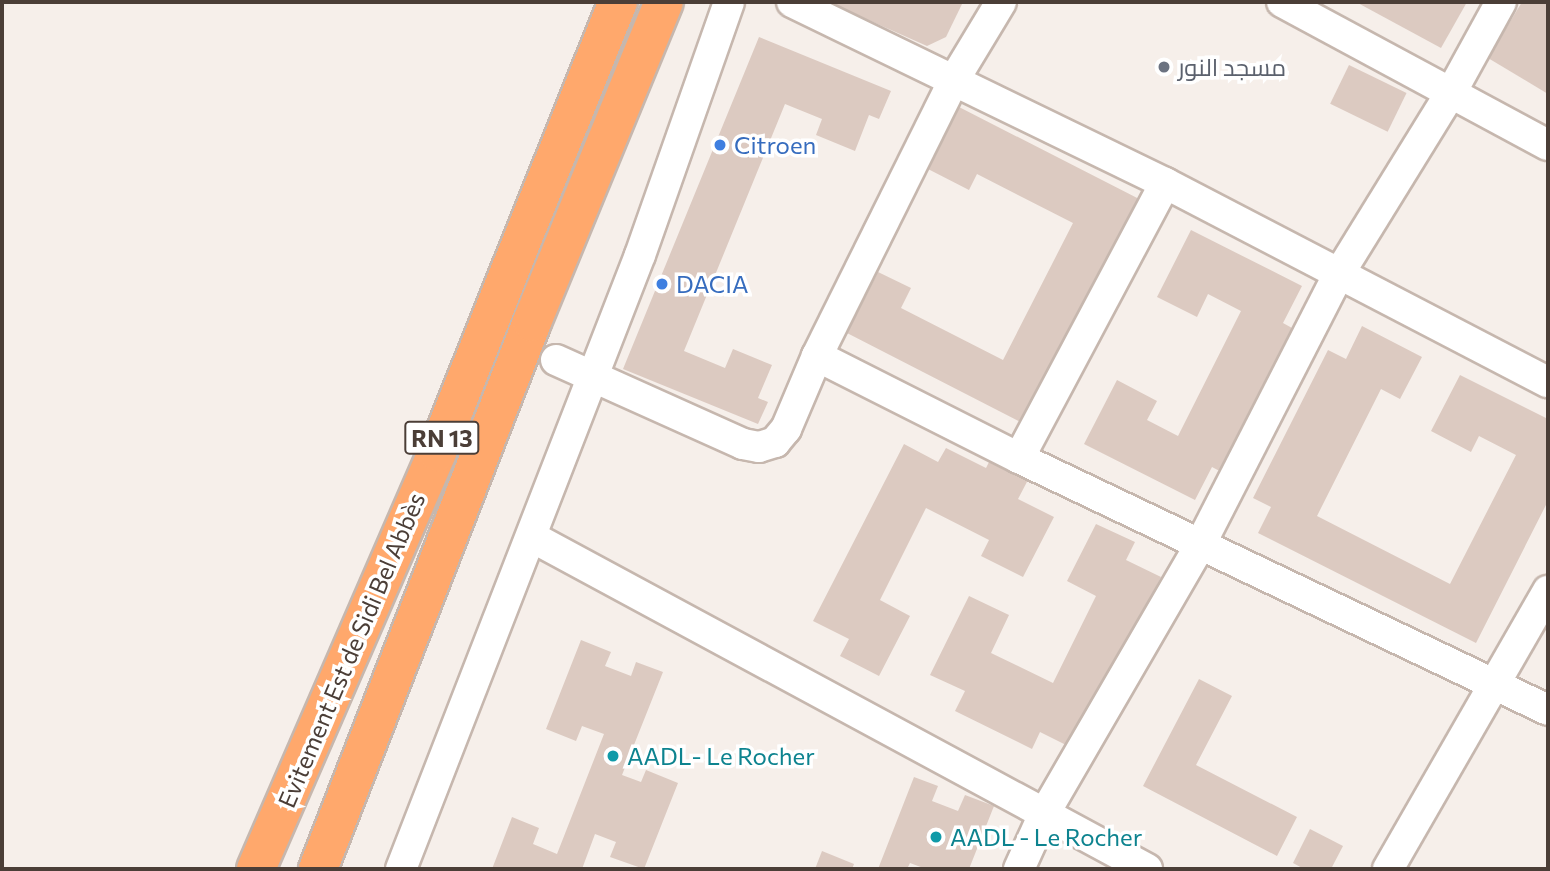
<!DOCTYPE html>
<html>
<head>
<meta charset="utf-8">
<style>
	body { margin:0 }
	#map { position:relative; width:1550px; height:871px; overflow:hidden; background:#f6efea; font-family:Commissioner,Cairo,sans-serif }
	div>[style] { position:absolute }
	.building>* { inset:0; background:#dccac1; transform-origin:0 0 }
	.roads { filter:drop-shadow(2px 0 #c6b7ae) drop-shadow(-2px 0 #c6b7ae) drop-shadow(0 2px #c6b7ae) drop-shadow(0 -2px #c6b7ae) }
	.minor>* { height:30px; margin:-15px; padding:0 15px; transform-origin:15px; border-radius:15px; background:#fff }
	.highway>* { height:38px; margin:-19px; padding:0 19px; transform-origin:19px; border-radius:19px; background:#ffa86c }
	.dots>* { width:19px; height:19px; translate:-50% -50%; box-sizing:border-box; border:4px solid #fff; border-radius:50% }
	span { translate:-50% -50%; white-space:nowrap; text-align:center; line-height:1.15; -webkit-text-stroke:7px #fff; paint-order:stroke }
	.shield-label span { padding:2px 5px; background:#fff; border:2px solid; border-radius:5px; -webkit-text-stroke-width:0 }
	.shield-label { font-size:23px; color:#4b3e37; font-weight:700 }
	.worship-label { font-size:24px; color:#5b616d }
	.left { translate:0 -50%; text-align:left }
	.shop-label { font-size:24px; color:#366cbe }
	.street-label { font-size:24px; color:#4b3e37 }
	.culture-label { font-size:24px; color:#0d838f }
	.frame { position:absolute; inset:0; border:4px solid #4b3e37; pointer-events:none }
</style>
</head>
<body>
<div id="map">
	<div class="building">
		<div style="clip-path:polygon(828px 2px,963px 2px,946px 37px,927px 46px)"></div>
		<div style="clip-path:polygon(1356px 2px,1467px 2px,1441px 48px)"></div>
		<div style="clip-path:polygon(1522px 2px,1548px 2px,1548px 94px,1488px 58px)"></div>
		<div style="clip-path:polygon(759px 37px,891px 91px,879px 119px,869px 115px,855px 151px,816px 135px,822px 119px,785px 104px,684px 351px,725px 368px,733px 349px,772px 365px,758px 398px,768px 402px,758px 424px,623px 369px)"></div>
		<div style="left:1349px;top:65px;width:64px;height:43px;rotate:26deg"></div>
		<div style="clip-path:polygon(959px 107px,1145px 202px,1030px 427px,847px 333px,878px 272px,911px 288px,901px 308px,1003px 360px,1073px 223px,977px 174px,969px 190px,928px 169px)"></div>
		<div style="clip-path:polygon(1191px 230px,1302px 286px,1283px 323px,1301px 333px,1229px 476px,1212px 467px,1195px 500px,1084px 444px,1117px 380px,1157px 401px,1147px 420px,1178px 436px,1241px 311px,1208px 294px,1197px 317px,1157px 297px)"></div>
		<div style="clip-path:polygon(1362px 326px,1422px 357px,1400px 399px,1381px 389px,1317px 516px,1450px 584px,1516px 455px,1479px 436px,1471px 452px,1431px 431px,1460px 375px,1548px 419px,1548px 501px,1476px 643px,1258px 533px,1271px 507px,1253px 498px,1328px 350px,1346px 359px)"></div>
		<div style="clip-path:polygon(904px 444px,938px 462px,946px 448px,986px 468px,991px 458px,1029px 478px,1018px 499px,1054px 517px,1023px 577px,981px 556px,989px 540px,926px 508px,880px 600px,910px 616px,879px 676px,840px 656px,849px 639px,813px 621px)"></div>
		<div style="clip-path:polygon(1096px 524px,1135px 542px,1126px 560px,1161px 577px,1076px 750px,1040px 732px,1032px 749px,955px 711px,965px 691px,930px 675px,969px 596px,1009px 615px,991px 653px,1053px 683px,1096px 596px,1067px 581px)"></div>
		<div style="clip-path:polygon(581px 640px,611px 652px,605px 666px,631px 676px,636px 662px,663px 672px,622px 775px,641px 782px,646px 770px,678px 783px,644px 869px,610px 857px,616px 842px,595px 834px,582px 869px,492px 869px,512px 817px,539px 828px,533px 844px,557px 854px,604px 734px,582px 726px,576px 741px,546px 729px)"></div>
		<div style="clip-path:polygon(1199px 679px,1232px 696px,1196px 765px,1297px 817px,1277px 856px,1143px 786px)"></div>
		<div style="clip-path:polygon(914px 777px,938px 786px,932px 801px,958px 811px,965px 795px,994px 806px,969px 869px,926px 869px,910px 863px,907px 869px,878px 869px)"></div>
		<div style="clip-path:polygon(1310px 829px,1343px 846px,1331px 869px,1304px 869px,1293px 863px)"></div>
		<div style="clip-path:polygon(822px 851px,854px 864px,852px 869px,815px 869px)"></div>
	</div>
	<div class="roads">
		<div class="minor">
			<div style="left:792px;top:2px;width:415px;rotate:25.9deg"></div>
			<div style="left:1165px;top:183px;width:432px;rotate:27.5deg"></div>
			<div style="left:1282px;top:2px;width:302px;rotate:28.3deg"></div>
			<div style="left:817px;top:356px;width:226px;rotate:26.8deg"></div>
			<div style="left:1019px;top:458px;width:586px;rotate:25.47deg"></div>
			<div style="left:556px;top:360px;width:205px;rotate:24.2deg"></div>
			<div style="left:743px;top:444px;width:16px;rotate:11deg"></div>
			<div style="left:759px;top:447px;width:17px;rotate:-17deg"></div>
			<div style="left:775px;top:442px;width:17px;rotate:-50deg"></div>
			<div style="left:786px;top:429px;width:79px;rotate:-67deg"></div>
			<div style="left:817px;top:356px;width:308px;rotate:-63.6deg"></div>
			<div style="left:954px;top:80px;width:91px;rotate:-58.9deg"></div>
			<div style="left:1019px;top:458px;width:311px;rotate:-62deg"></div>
			<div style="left:532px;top:537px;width:699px;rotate:28.36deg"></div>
			<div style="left:401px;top:869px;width:659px;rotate:-68.73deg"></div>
			<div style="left:640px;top:255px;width:268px;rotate:-70.6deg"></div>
			<div style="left:1019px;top:869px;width:58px;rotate:-65.6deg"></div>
			<div style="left:1043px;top:816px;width:313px;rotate:-59.9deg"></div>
			<div style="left:1200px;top:545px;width:307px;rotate:-62.9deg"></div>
			<div style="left:1340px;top:272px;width:213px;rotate:-58.3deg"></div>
			<div style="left:1452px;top:91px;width:102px;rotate:-61.2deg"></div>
			<div style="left:1388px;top:869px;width:321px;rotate:-60.1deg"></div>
		</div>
		<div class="highway">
			<div style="left:256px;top:869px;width:455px;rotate:-66.5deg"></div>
			<div style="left:437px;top:452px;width:485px;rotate:-68.1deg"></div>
			<div style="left:318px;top:869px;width:587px;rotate:-68.63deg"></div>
			<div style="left:532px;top:322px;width:346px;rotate:-67.6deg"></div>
		</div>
	</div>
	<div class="dots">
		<div style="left:1164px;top:67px;background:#6b7280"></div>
		<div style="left:720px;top:145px;background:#3f7fe0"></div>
		<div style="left:662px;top:284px;background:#3f7fe0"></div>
		<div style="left:613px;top:756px;background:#0f9aa8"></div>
		<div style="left:936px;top:837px;background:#0f9aa8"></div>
	</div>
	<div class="shield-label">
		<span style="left:442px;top:438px">RN 13</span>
	</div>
	<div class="worship-label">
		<span class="left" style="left:1178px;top:67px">مسجد النور</span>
	</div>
	<div class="shop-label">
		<span class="left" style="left:734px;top:145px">Citroen</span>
		<span class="left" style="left:676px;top:284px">DACIA</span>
	</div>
	<div class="street-label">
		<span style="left:351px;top:650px;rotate:-67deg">Evitement Est de Sidi Bel Abbès</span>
	</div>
	<div class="culture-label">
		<span class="left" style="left:627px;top:756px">AADL- Le Rocher</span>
		<span class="left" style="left:950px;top:837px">AADL - Le Rocher</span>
	</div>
	<div class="frame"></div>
</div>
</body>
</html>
